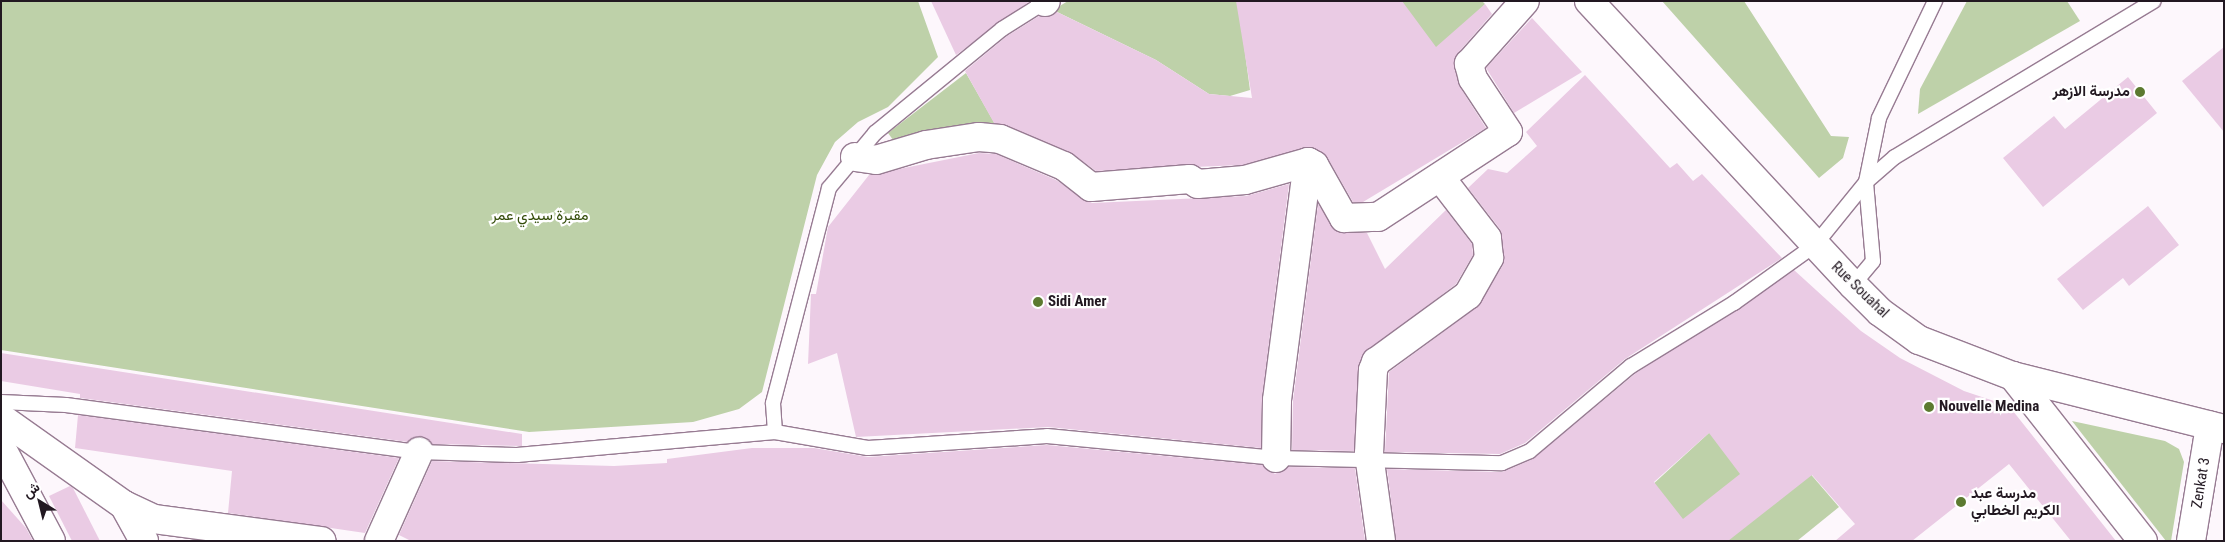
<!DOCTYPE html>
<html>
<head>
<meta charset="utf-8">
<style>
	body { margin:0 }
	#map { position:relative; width:2225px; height:542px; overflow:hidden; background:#fdf7fc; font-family:"Roboto Condensed",Vazirmatn,sans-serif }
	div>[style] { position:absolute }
	.green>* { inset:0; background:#bed1a9 }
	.building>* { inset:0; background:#eacbe4 }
	.roads { filter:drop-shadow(1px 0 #977b92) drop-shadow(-1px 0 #977b92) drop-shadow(0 1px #977b92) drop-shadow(0 -1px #977b92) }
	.lane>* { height:14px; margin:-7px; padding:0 7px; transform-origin:7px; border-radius:7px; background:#fff }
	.street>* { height:28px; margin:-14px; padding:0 14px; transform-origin:14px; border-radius:14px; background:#fff }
	.dots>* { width:14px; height:14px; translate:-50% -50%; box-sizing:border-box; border:2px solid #fff; border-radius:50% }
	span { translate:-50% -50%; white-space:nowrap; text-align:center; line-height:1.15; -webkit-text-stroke:4.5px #fff; paint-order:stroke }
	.poi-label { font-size:15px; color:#221821; font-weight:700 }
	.right { translate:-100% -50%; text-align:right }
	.left { translate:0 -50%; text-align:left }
	.park-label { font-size:15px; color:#354d0b }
	.street-label { font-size:15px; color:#221821 }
	.frame { position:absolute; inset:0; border:2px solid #221821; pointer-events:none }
	.north { position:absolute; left:15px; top:477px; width:50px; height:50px; -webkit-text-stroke:4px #fff; paint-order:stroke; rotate:324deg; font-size:14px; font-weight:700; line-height:20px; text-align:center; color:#221821 }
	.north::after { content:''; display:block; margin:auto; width:18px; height:22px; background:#221821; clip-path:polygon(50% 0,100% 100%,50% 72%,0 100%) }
</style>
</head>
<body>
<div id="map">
	<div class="green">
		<div style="clip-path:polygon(1px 1px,918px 1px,938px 57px,888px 107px,858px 122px,835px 142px,817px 175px,762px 392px,739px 409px,693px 422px,529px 432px,1px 350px)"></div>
		<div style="clip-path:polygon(1068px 1px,1238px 1px,1250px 90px,1230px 96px,1209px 94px,1156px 60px,1053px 10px)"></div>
		<div style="clip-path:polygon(1402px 1px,1482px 1px,1485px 4px,1424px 77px)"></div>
		<div style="clip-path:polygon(1662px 1px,1744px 1px,1831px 136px,1849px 137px,1843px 158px,1819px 178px)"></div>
		<div style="clip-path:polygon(1967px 1px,2067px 1px,2080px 21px,1918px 114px,1920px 89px)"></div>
		<div style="clip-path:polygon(966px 73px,999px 131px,896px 144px,888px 133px)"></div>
		<div style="clip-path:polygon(1746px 399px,1839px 507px,1797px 541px,1591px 541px)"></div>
		<div style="clip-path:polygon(2072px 421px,2165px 441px,2179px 449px,2184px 462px,2171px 541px,2166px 541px)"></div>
	</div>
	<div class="building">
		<div style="clip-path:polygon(931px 1px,1030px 1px,956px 55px)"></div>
		<div style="clip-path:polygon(1236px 1px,1402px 1px,1436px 47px,1485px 4px,1492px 14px,1457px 54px,1454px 68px,1460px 87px,1486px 128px,1363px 202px,1353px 202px,1327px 157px,1310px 147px,1242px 165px,1096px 171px,1070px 152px,994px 123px,965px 71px,1007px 36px,1039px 16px,1057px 12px,1156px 60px,1209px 94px,1252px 98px)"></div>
		<div style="clip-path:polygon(1532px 18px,1582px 72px,1514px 113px,1486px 68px)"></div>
		<div style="clip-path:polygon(2224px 47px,2224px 132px,2182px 81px)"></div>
		<div style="clip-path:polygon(1585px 75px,1670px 168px,1677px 163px,1693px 181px,1702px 174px,1782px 258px,1625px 359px,1525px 443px,1500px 454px,1385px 452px,1389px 372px,1477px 307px,1503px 265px,1500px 229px,1468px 188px,1488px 169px,1507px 173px,1537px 146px,1526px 132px)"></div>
		<div style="clip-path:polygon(2128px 77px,2157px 113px,2043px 207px,2003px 158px,2054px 116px,2065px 129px)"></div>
		<div style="clip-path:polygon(979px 153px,996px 154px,1056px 180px,1092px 203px,1246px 196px,1289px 184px,1262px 398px,1261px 448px,1048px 427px,856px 437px,837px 353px,808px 364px,811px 294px,816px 294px,828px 227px,869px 175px)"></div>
		<div style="clip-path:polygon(1318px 204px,1336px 231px,1367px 233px,1385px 269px,1446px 210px,1472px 244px,1473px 255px,1456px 284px,1362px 356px,1354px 451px,1292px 450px,1293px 401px)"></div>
		<div style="clip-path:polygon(2148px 206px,2179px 245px,2129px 286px,2123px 278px,2083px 310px,2057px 279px)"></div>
		<div style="clip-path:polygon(evenodd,1794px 270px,1861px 331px,1900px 358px,1964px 391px,2009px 406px,2116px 541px,2071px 541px,2009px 464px,1912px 541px,1835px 541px,1855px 524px,1812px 475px,1728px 541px,1396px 541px,1387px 469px,1502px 472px,1533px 459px,1636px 373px,1794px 270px,1709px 433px,1740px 474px,1683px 519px,1654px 482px,1709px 433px)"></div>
		<div style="clip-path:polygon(1px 353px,522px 434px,522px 446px,432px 444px,418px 436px,408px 442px,80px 398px,80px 394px,1px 381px)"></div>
		<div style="clip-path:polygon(78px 415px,399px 458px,365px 533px,228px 513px,232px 471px,75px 448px)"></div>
		<div style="clip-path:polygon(1047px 445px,1262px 465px,1275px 474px,1288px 467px,1355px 468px,1365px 541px,411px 541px,399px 535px,432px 461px,614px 466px,667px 463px,667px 459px,752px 448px,814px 448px,868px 457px)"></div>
		<div style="clip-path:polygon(70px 486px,73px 488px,100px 541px,72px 541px,49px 496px)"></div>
		<div style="clip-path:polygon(1px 500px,26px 528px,33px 541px,1px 541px)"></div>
	</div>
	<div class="roads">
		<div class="lane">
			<div style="left:1853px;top:285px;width:31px;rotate:-50deg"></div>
			<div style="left:1873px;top:261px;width:79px;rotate:-95.1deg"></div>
			<div style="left:1866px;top:182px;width:65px;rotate:-78.5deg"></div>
			<div style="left:1879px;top:118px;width:130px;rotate:-64.4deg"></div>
			<div style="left:1px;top:402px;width:65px;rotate:2.6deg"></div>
			<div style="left:66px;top:405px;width:356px;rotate:7.6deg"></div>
			<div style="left:419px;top:452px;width:98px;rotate:1.8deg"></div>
			<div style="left:517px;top:455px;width:259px;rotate:-5.1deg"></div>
			<div style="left:775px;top:432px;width:94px;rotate:9.8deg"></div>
			<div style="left:868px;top:448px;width:179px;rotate:-3.8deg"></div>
			<div style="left:1047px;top:436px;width:230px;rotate:5.5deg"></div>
			<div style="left:1276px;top:458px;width:226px;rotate:1.3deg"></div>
			<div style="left:1502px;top:463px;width:30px;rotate:-23deg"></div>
			<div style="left:1530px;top:451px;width:132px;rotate:-40.1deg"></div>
			<div style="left:1631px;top:366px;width:121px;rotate:-31.5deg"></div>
			<div style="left:1734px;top:303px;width:100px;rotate:-35.6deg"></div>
			<div style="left:1815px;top:245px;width:81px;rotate:-51deg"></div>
			<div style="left:1866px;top:182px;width:38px;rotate:-41deg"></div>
			<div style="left:1895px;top:157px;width:302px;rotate:-31.1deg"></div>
			<div style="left:775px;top:432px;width:29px;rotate:-94deg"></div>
			<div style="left:773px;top:403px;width:222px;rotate:-75.4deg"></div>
			<div style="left:829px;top:188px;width:72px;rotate:-50.1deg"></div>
			<div style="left:875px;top:133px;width:164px;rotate:-39.3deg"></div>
			<div style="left:1002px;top:29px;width:51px;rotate:-32.1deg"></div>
		</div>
		<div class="street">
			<div style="left:1589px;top:1px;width:388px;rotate:47.1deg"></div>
			<div style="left:1853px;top:285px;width:38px;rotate:45deg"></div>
			<div style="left:1880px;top:312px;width:48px;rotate:35.7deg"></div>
			<div style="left:1919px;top:340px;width:101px;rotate:21deg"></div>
			<div style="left:2013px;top:376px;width:218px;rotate:14.1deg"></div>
			<div style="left:1045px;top:2px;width:1px;rotate:-45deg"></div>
			<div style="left:855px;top:157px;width:21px;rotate:8deg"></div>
			<div style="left:876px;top:160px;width:52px;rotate:-16.7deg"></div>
			<div style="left:926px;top:145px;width:54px;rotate:-8.6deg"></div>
			<div style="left:979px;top:137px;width:21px;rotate:5deg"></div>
			<div style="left:1000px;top:139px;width:69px;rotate:22.9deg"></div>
			<div style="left:1064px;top:166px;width:34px;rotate:38deg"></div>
			<div style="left:1091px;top:187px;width:99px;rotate:-4.6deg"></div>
			<div style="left:1190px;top:179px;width:9px;rotate:32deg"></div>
			<div style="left:1198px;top:184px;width:47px;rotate:-4.9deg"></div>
			<div style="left:1245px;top:180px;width:66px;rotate:-15.9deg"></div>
			<div style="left:1308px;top:162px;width:7px;rotate:27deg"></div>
			<div style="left:1314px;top:165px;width:61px;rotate:60.5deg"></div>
			<div style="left:1344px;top:218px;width:34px;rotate:-2deg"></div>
			<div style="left:1378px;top:217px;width:155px;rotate:-33.2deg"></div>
			<div style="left:1508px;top:132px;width:64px;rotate:-123.4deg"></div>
			<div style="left:1473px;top:79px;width:16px;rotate:-105deg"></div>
			<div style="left:1469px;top:64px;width:84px;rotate:-48.4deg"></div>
			<div style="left:2013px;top:376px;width:210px;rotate:51.8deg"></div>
			<div style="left:1px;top:418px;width:151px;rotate:35.3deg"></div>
			<div style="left:124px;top:505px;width:33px;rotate:25deg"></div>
			<div style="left:154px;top:519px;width:169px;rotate:7.5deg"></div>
			<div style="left:1px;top:447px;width:106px;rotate:62deg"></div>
			<div style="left:1276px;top:458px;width:58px;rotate:-89deg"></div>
			<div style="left:1277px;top:400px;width:240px;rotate:-82.6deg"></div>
			<div style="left:124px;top:505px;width:41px;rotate:60.9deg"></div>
			<div style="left:379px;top:541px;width:98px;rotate:-65.8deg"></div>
			<div style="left:1381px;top:541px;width:88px;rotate:-97.9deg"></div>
			<div style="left:1369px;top:454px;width:84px;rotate:-87.3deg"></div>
			<div style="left:1373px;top:370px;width:9px;rotate:-69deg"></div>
			<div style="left:1376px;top:362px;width:114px;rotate:-36.1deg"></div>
			<div style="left:1468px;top:295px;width:43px;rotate:-60.4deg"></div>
			<div style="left:1489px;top:258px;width:20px;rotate:-96deg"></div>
			<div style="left:1487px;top:238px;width:77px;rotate:-127.6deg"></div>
			<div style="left:2191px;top:541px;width:117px;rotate:-80.6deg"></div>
		</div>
	</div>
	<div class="dots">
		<div style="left:2140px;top:92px;background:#5c7a30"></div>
		<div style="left:1038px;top:302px;background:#5c7a30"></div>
		<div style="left:1929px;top:407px;background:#5c7a30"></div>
		<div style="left:1961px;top:502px;background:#5c7a30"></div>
	</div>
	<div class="poi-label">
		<span class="right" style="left:2130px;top:92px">مدرسة الازهر</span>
		<span class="left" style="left:1048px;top:302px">Sidi Amer</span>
		<span class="left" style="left:1939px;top:407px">Nouvelle Medina</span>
		<span class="left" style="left:1971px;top:502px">مدرسة عبد<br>الكريم الخطابي</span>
	</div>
	<div class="park-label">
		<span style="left:540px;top:216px">مقبرة سيدي عمر</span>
	</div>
	<div class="street-label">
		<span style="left:1860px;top:290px;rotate:44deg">Rue Souahal</span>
		<span style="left:2201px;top:483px;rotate:-81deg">Zenkat 3</span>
	</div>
	<div class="frame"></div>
	<div class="north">ش</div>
</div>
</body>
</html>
